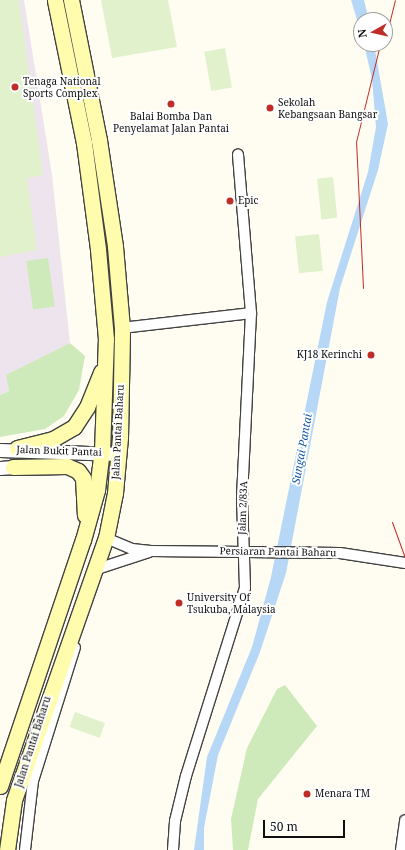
<!DOCTYPE html>
<html>
<head>
<meta charset="utf-8">
<style>
	body { margin:0 }
	#map { position:relative; width:405px; height:850px; overflow:hidden; background:#fffdf1; font-family:"Noto Serif",serif }
	div>[style] { position:absolute }
	.industrial>* { inset:0; background:#ede4ed }
	.green>* { inset:0; background:#cfeaba; transform-origin:0 0 }
	.pitch>* { inset:0; background:#e1f1cc; transform-origin:0 0 }
	.water>* { inset:0; background:#b6d8f6 }
	.roads { filter:drop-shadow(1px 0 #424242) drop-shadow(-1px 0 #424242) drop-shadow(0 1px #424242) drop-shadow(0 -1px #424242) }
	.minor>* { height:10px; margin:-5px; padding:0 5px; transform-origin:5px; border-radius:5px; background:#fff }
	.tertiary>* { height:13px; margin:-6.5px; padding:0 6.5px; transform-origin:6.5px; border-radius:6.5px; background:#fff }
	.secondary>* { height:15px; margin:-7.5px; padding:0 7.5px; transform-origin:7.5px; border-radius:7.5px; background:#fffdad }
	.tram>* { height:1px; margin:-0.5px; padding:0 0.5px; transform-origin:0.5px; border-radius:0.5px; background:#c02d26 }
	.dots>* { width:11px; height:11px; translate:-50% -50%; box-sizing:border-box; border:2px solid #fff; border-radius:50% }
	span { translate:-50% -50%; white-space:nowrap; text-align:center; line-height:1.15; -webkit-text-stroke:4px #fff; paint-order:stroke }
	.poi-label { font-size:10px; color:#0f0f0f }
	.left { translate:0 -50%; text-align:left }
	.right { translate:-100% -50%; text-align:right }
	.street-label { font-size:10px; color:#0f0f0f }
	.water-label { font-size:11px; color:#1759a2; font-style:italic }
	.north { position:absolute; left:353px; top:12px; width:40px; height:40px; box-sizing:border-box; background:#fff; border:1px solid #9f9f9f; border-radius:50%; rotate:262deg; font-size:11px; font-weight:700; line-height:16px; text-align:center; color:#0f0f0f }
	.north::after { content:''; display:block; margin:auto; width:14px; height:18px; background:#c02d26; clip-path:polygon(50% 0,100% 100%,50% 72%,0 100%) }
	.scale { position:absolute; left:263px; top:820px; width:82px; height:18px; box-sizing:border-box; border:2px solid #0f0f0f; border-top:0; padding-left:5px; font-size:12px; line-height:14px; white-space:nowrap; color:#0f0f0f; -webkit-text-stroke:3px #fff; paint-order:stroke }
</style>
</head>
<body>
<div id="map">
	<div class="industrial">
		<div style="clip-path:polygon(0 0,24px 0,52px 175px,70px 343px,7px 375px,9px 391px,0 395px)"></div>
	</div>
	<div class="green">
		<div style="left:48px;top:258px;width:49px;height:22px;rotate:82deg"></div>
		<div style="clip-path:polygon(70px 343px,85px 356px,79px 390px,64px 416px,45px 429px,0 437px,0 395px,9px 391px,6px 375px)"></div>
		<div style="clip-path:polygon(285px 685px,317px 726px,258px 799px,248px 850px,233px 850px,231px 819px,247px 748px,277px 689px)"></div>
	</div>
	<div class="pitch">
		<div style="clip-path:polygon(0 0,19px 0,43px 175px,27px 178px,37px 250px,0 257px)"></div>
		<div style="clip-path:polygon(101px 0,168px 0,177px 47px,112px 58px)"></div>
		<div style="left:225px;top:48px;width:40px;height:21px;rotate:80deg"></div>
		<div style="left:333px;top:177px;width:41px;height:16px;rotate:84deg"></div>
		<div style="left:319px;top:234px;width:37px;height:24px;rotate:84deg"></div>
		<div style="left:75px;top:712px;width:32px;height:16px;rotate:20deg"></div>
	</div>
	<div class="water">
		<div style="clip-path:polygon(351px 0,364px 0,369px 20px,361px 20px,361px 33px)"></div>
		<div style="clip-path:polygon(364px 44px,374px 44px,388px 124px,378px 170px,340px 288px,286px 573px,260px 652px,218px 755px,204px 828px,204px 850px,194px 850px,207px 757px,252px 647px,271px 577px,327px 302px,368px 172px,376px 127px,372px 79px)"></div>
	</div>
	<div class="roads">
		<div class="minor">
			<div style="left:122px;top:328px;width:130px;rotate:-6.6deg"></div>
			<div style="left:106px;top:538px;width:28px;rotate:23deg"></div>
			<div style="left:132px;top:549px;width:19px;rotate:6deg"></div>
			<div style="left:151px;top:551px;width:189px;rotate:0.6deg"></div>
			<div style="left:340px;top:553px;width:66px;rotate:8.7deg"></div>
			<div style="left:94px;top:570px;width:58px;rotate:-18.1deg"></div>
			<div style="left:25px;top:850px;width:69px;rotate:-83.4deg"></div>
			<div style="left:33px;top:781px;width:140px;rotate:-72.6deg"></div>
			<div style="left:173px;top:850px;width:29px;rotate:-86deg"></div>
			<div style="left:175px;top:821px;width:46px;rotate:-76.3deg"></div>
			<div style="left:186px;top:776px;width:197px;rotate:-72.6deg"></div>
			<div style="left:245px;top:588px;width:91px;rotate:-91.9deg"></div>
			<div style="left:242px;top:497px;width:184px;rotate:-87.2deg"></div>
			<div style="left:251px;top:313px;width:159px;rotate:-94.7deg"></div>
			<div style="left:401px;top:850px;width:30px;rotate:-82deg"></div>
		</div>
		<div class="tertiary">
			<div style="left:0;top:450px;width:119px;rotate:1.9deg"></div>
			<div style="left:0;top:468px;width:13px;rotate:-4deg"></div>
		</div>
		<div class="secondary">
			<div style="left:17px;top:448px;width:37px;rotate:-14deg"></div>
			<div style="left:53px;top:439px;width:24px;rotate:-30deg"></div>
			<div style="left:74px;top:427px;width:24px;rotate:-57deg"></div>
			<div style="left:87px;top:407px;width:38px;rotate:-68deg"></div>
			<div style="left:13px;top:467px;width:54px;rotate:-1.1deg"></div>
			<div style="left:67px;top:466px;width:12px;rotate:24deg"></div>
			<div style="left:78px;top:471px;width:9px;rotate:54deg"></div>
			<div style="left:83px;top:478px;width:37px;rotate:87deg"></div>
			<div style="left:0;top:786px;width:260px;rotate:-71.4deg"></div>
			<div style="left:83px;top:540px;width:52px;rotate:-74.4deg"></div>
			<div style="left:97px;top:490px;width:38px;rotate:-83deg"></div>
			<div style="left:102px;top:452px;width:113px;rotate:-88deg"></div>
			<div style="left:106px;top:339px;width:90px;rotate:-95.1deg"></div>
			<div style="left:98px;top:249px;width:107px;rotate:-97.5deg"></div>
			<div style="left:84px;top:143px;width:146px;rotate:-101.5deg"></div>
			<div style="left:7px;top:850px;width:50px;rotate:-82deg"></div>
			<div style="left:14px;top:800px;width:278px;rotate:-70.7deg"></div>
			<div style="left:106px;top:538px;width:46px;rotate:-78.7deg"></div>
			<div style="left:115px;top:493px;width:56px;rotate:-84.9deg"></div>
			<div style="left:120px;top:437px;width:109px;rotate:-88.9deg"></div>
			<div style="left:122px;top:328px;width:82px;rotate:-94.9deg"></div>
			<div style="left:115px;top:246px;width:107px;rotate:-98.6deg"></div>
			<div style="left:99px;top:140px;width:143px;rotate:-101.3deg"></div>
		</div>
	</div>
	<div class="tram">
		<div style="left:385px;top:40px;width:41px;rotate:-76deg"></div>
		<div style="left:363px;top:288px;width:146px;rotate:-92.7deg"></div>
		<div style="left:356px;top:142px;width:101px;rotate:-76.2deg"></div>
		<div style="left:392px;top:522px;width:38px;rotate:70deg"></div>
	</div>
	<div class="dots">
		<div style="left:15px;top:87px;background:#c02d26"></div>
		<div style="left:171px;top:104px;background:#c02d26"></div>
		<div style="left:270px;top:108px;background:#c02d26"></div>
		<div style="left:230px;top:201px;background:#c02d26"></div>
		<div style="left:371px;top:355px;background:#c02d26"></div>
		<div style="left:179px;top:603px;background:#c02d26"></div>
		<div style="left:307px;top:794px;background:#c02d26"></div>
	</div>
	<div class="poi-label">
		<span class="left" style="left:23px;top:87px">Tenaga National<br>Sports Complex</span>
		<span class="left" style="left:278px;top:108px">Sekolah<br>Kebangsaan Bangsar</span>
		<span style="left:171px;top:122px">Balai Bomba Dan<br>Penyelamat Jalan Pantai</span>
		<span class="left" style="left:238px;top:201px">Epic</span>
		<span class="right" style="left:362px;top:355px">KJ18 Kerinchi</span>
		<span class="left" style="left:187px;top:603px">University Of<br>Tsukuba, Malaysia</span>
		<span class="left" style="left:315px;top:794px">Menara TM</span>
	</div>
	<div class="street-label">
		<span style="left:118px;top:432px;rotate:-87deg">Jalan Pantai Baharu</span>
		<span style="left:59px;top:451px;rotate:2deg">Jalan Bukit Pantai</span>
		<span style="left:243px;top:508px;rotate:-88deg">Jalan 2/83A</span>
		<span style="left:278px;top:552px;rotate:1deg">Persiaran Pantai Baharu</span>
		<span style="left:33px;top:742px;rotate:-72deg">Jalan Pantai Baharu</span>
	</div>
	<div class="water-label">
		<span style="left:302px;top:449px;rotate:-80deg">Sungai Pantai</span>
	</div>
	<div class="north">N</div>
	<div class="scale">50 m</div>
</div>
</body>
</html>
